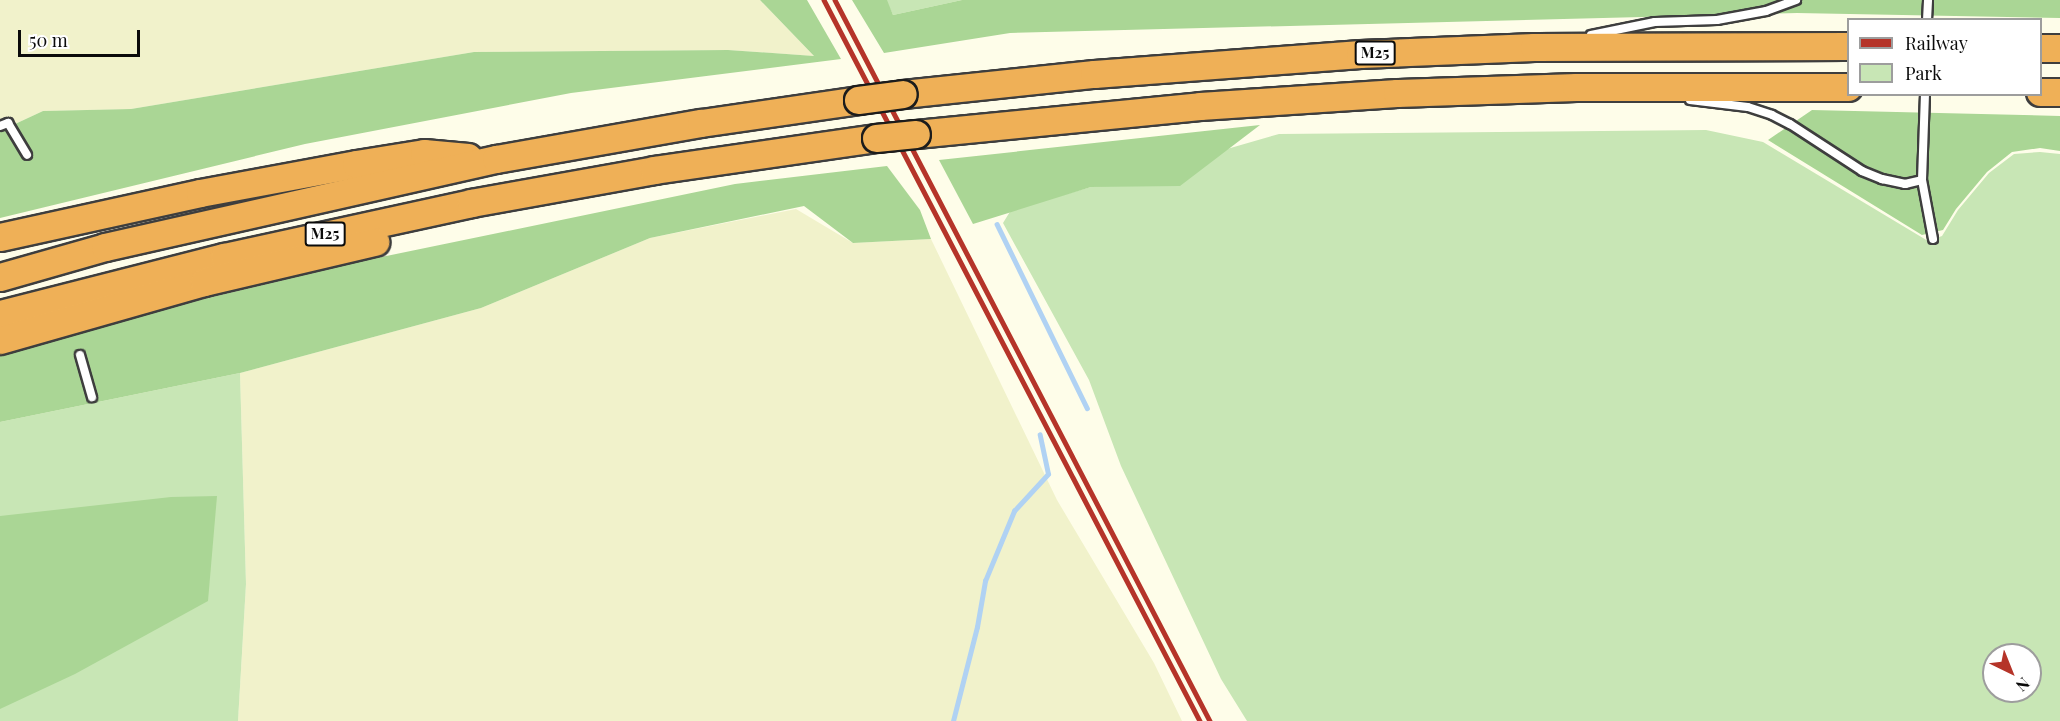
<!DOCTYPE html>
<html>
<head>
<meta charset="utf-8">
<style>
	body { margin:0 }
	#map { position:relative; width:2060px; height:721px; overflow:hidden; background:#fefde9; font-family:"Playfair Display",serif }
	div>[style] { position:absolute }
	.farmland>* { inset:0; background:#f1f2cb }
	.green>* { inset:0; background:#c8e6b5 }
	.forest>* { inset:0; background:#aad695 }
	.stream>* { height:4.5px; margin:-2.25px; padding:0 2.25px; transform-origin:2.25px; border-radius:2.25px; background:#b0d2f3 }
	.roads { filter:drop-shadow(2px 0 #3e3e3e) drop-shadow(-2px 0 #3e3e3e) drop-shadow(0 2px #3e3e3e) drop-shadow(0 -2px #3e3e3e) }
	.lane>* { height:8px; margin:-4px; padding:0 4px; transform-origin:4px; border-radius:4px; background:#fff }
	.highway>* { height:27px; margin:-13.5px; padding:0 13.5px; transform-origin:13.5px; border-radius:13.5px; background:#efb057 }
	.rail>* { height:4.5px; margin:-2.25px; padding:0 2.25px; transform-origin:2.25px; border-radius:2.25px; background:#b53429 }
	.bridges { filter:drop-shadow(2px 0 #1c1c1c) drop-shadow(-2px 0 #1c1c1c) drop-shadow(0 2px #1c1c1c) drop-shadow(0 -2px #1c1c1c) }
	.highway-bridge>* { height:27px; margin:-13.5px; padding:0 13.5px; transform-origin:13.5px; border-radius:13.5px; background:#efb057 }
	span { translate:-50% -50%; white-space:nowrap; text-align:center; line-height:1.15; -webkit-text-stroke:6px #fff; paint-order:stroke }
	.shield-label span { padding:2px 4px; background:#fff; border:2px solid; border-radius:4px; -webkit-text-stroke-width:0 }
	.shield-label { font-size:15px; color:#0b0b0b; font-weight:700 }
	.legend { position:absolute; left:1847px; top:18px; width:195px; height:78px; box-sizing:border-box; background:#fff; border:2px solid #9d9d9d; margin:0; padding:8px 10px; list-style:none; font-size:18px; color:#0b0b0b }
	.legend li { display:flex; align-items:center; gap:12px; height:30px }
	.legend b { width:30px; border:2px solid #9d9d9d }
	.north { position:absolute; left:1982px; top:643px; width:60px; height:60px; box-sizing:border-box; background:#fff; border:2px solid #9d9d9d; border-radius:50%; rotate:137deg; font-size:16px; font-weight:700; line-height:24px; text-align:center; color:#0b0b0b }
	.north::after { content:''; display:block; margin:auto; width:21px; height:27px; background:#b53429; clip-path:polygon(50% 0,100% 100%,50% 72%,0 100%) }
	.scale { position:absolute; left:18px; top:30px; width:122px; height:27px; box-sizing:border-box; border:3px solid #0b0b0b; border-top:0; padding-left:8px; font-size:18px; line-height:21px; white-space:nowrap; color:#0b0b0b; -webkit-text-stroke:4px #fff; paint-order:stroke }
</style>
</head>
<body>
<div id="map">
	<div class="farmland">
		<div style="clip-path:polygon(0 0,760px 0,814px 56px,728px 50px,474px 52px,131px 109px,43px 111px,0 131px)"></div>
		<div style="clip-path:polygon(796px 209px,853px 243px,931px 239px,1057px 500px,1154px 663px,1182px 721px,238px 721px,246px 584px,240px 373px,481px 308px,650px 238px)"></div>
	</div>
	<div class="green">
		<div style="clip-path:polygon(886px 0,962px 0,893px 15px)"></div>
		<div style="clip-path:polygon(evenodd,1706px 130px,1763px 142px,1928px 241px,1942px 236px,1958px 210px,1989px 173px,2014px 154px,2040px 152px,2060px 154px,2060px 721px,1247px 721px,1221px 679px,1121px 466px,1089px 380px,1003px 223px,1011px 210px,1091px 187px,1177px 179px,1227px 149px,1279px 134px,1706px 130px,1994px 655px,2030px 655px,2030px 691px,1994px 691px,1994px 655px)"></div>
		<div style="clip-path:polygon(240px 373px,246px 584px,238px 721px,0 721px,0 422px)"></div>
	</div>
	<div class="forest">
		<div style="clip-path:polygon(760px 0,807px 0,841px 59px,571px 93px,305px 144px,0 218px,0 131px,43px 111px,131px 109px,474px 52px,728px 50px,814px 56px)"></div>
		<div style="clip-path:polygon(852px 0,887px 0,893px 15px,962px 0,2060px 0,2060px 18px,1797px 13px,1010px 33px,884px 53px)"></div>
		<div style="clip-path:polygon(1812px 110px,2060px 116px,2060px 151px,2040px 148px,2012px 152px,1987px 172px,1956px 209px,1943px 230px,1922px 235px,1768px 140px)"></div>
		<div style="clip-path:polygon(1260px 125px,1180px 186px,1091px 187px,973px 224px,939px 160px)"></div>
		<div style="clip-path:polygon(887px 166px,920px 210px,931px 239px,853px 243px,804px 206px,650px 238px,481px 308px,240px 373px,0 422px,0 352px,48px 336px,367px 260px,735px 184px)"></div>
		<div style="clip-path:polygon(217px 496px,208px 601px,75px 674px,0 709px,0 516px,171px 497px)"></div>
	</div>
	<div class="stream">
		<div style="left:997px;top:224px;width:205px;rotate:63.9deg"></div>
		<div style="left:953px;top:721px;width:97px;rotate:-75.7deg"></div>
		<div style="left:977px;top:627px;width:47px;rotate:-80.1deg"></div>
		<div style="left:985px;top:581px;width:76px;rotate:-67.5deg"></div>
		<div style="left:1014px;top:511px;width:50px;rotate:-47.4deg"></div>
		<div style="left:1048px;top:474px;width:40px;rotate:-102deg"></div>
	</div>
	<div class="roads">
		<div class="lane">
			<div style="left:1927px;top:20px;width:20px;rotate:-87deg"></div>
			<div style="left:1591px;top:35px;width:65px;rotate:-11.5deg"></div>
			<div style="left:1655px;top:22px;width:62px;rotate:-1.8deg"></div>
			<div style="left:1717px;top:20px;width:50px;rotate:-10.4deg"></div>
			<div style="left:1766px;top:11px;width:32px;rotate:-20deg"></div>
			<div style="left:1925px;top:94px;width:86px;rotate:92deg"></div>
			<div style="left:1922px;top:180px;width:60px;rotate:79.4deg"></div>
			<div style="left:1690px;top:100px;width:58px;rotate:6.9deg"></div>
			<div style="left:1748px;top:107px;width:25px;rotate:18deg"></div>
			<div style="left:1772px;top:115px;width:20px;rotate:27deg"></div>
			<div style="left:1790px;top:124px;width:86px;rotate:33.1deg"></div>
			<div style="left:1862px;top:171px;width:22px;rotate:22deg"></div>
			<div style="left:1882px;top:179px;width:24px;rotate:12deg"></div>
			<div style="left:1905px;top:184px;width:17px;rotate:-13deg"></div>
			<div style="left:0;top:126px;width:9px;rotate:-21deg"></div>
			<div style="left:8px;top:123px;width:37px;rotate:59deg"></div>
			<div style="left:80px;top:355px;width:44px;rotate:74.1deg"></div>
		</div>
		<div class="highway">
			<div style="left:2040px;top:48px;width:20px"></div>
			<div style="left:2040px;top:92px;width:20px"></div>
			<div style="left:903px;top:94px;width:192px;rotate:-6deg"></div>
			<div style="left:1094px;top:74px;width:267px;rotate:-4.3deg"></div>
			<div style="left:1360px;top:54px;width:174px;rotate:-2.3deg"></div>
			<div style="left:1534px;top:47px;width:314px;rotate:-0.2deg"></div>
			<div style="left:916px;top:134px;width:285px;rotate:-5.6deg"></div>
			<div style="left:1200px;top:106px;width:197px;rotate:-3.8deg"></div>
			<div style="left:1397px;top:93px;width:179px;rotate:-1.9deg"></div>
			<div style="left:1576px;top:87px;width:272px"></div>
			<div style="left:0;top:237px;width:205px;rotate:-12.4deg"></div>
			<div style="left:200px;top:193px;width:159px;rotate:-10.5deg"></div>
			<div style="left:356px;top:164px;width:69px;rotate:-9.2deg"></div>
			<div style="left:424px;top:153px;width:44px;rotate:5.2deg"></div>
			<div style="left:0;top:277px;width:109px;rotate:-15.9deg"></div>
			<div style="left:105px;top:247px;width:401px;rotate:-12.7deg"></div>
			<div style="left:496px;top:159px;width:208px;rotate:-10deg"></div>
			<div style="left:701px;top:123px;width:159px;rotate:-8.3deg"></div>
			<div style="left:0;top:314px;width:231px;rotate:-14.3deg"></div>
			<div style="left:224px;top:257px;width:253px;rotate:-12.3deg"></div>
			<div style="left:471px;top:203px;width:186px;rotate:-10.2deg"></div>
			<div style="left:654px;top:170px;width:224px;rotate:-8.2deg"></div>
			<div style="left:0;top:340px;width:212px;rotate:-15.9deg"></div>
			<div style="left:204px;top:282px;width:176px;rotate:-13.2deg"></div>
		</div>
	</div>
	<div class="rail">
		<div style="left:824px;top:0;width:813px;rotate:62.46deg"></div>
		<div style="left:835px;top:0;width:813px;rotate:62.52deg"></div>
	</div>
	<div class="bridges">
		<div class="highway-bridge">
			<div style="left:858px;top:100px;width:45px;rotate:-7.6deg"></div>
			<div style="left:876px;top:138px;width:40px;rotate:-5.7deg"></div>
		</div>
	</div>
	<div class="shield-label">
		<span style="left:1375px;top:53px">M25</span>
		<span style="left:325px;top:234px">M25</span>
	</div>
	<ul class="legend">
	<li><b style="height:8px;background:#b53429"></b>Railway</li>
	<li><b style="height:16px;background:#c8e6b5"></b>Park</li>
	</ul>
	<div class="north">N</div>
	<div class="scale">50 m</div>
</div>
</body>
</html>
